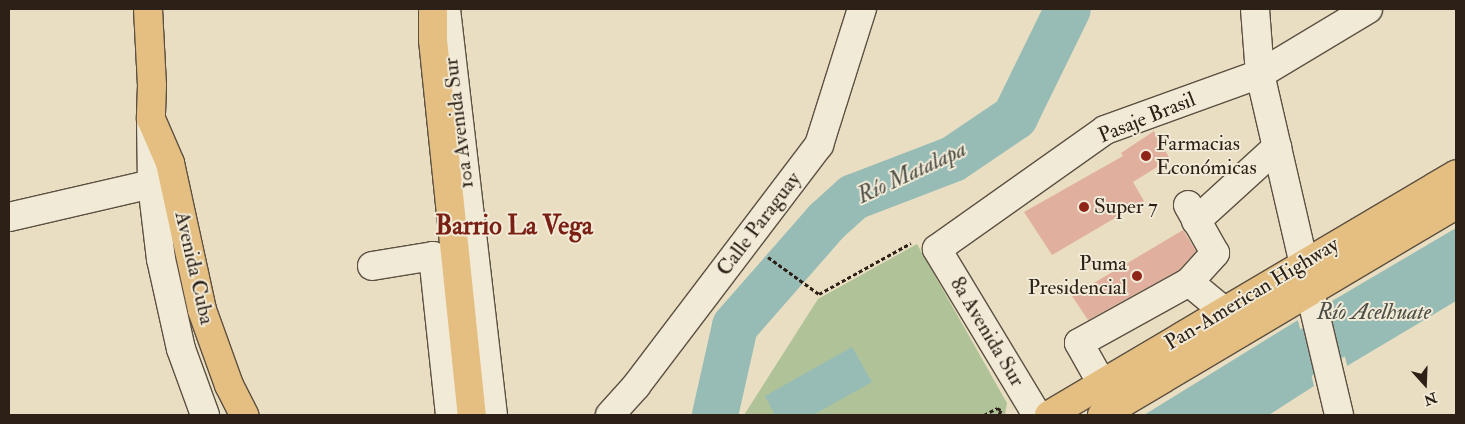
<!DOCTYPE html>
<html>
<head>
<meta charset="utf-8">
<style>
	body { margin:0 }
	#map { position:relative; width:1465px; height:424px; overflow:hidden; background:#e9dec2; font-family:"IM FELL Double Pica",serif }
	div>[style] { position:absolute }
	.green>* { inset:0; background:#b0c298 }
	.water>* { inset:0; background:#97bcb6 }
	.pier>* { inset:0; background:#e9dec2; transform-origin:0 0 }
	.river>* { height:46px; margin:-23px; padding:0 23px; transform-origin:23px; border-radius:23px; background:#97bcb6 }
	.building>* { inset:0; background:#e1af9e }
	.path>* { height:3px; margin-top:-1.5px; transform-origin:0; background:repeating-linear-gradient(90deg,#2d2017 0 4px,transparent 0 6.5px) }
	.roads { filter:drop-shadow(1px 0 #5c5042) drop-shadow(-1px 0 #5c5042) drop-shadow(0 1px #5c5042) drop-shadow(0 -1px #5c5042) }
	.minor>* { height:28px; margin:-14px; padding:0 14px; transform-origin:14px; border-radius:14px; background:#f1ead7 }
	.major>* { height:28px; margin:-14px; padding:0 14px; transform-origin:14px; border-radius:14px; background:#e4bf81 }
	.highway>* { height:28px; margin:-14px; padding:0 14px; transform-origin:14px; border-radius:14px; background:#e4bf81 }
	.dots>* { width:14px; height:14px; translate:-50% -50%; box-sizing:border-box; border:2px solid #f1ead7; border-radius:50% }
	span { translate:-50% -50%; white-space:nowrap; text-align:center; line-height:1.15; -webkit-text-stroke:4px #f1ead7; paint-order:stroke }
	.street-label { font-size:21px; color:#2d2017 }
	.poi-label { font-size:21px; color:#2d2017 }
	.left { translate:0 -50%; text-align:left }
	.right { translate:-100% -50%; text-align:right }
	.water-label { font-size:22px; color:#4d4f47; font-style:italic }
	.district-label { font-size:26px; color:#7a1f14; font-weight:700 }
	.frame { position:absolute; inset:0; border:10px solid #2d2017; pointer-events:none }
	.north { position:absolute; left:1400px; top:359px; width:50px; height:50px; -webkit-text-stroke:4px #f1ead7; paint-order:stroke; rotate:160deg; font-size:14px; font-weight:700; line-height:20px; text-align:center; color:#2d2017 }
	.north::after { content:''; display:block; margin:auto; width:18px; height:22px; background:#2d2017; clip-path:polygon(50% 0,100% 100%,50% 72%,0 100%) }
</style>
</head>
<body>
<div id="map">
	<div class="green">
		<div style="clip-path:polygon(917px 244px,1007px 403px,1005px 415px,744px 415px,818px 299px)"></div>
	</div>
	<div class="water">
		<div style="clip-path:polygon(1456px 228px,1456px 301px,1347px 366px,1332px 301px)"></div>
		<div style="clip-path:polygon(1298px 320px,1314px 386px,1269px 415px,1144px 415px)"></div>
		<div style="clip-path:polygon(852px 347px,872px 382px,813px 415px,775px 415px,765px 396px)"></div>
	</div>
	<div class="pier">
		<div style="left:1332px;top:301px;width:67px;height:2px;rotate:77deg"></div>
		<div style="left:1301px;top:319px;width:67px;height:3px;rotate:76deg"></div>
	</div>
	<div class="river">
		<div style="left:715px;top:415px;width:91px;rotate:-77.3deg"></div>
		<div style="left:735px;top:326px;width:140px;rotate:-48.8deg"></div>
		<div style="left:827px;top:221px;width:36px;rotate:-42deg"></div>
		<div style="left:854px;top:197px;width:106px;rotate:-21deg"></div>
		<div style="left:953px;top:159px;width:75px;rotate:-34.1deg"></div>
		<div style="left:1015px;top:117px;width:120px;rotate:-63.9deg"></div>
		<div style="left:1209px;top:415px;width:85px;rotate:-33.5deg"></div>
		<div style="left:1280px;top:368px;width:204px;rotate:-30.6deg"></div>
	</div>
	<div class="building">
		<div style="clip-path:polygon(1154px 131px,1170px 159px,1133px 182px,1144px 201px,1052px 255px,1024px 212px,1123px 156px,1121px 153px)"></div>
		<div style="clip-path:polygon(1183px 230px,1196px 251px,1179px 270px,1088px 320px,1072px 296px)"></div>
	</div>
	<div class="path">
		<div style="left:768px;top:257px;width:63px;rotate:36deg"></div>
		<div style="left:819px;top:294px;width:105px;rotate:-29deg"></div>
		<div style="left:984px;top:415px;width:15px;rotate:-28deg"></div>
		<div style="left:997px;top:408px;width:4px;rotate:27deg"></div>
		<div style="left:1001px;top:410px;width:5px;rotate:112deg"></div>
	</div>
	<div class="roads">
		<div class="minor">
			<div style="left:446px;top:9px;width:409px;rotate:83.4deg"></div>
			<div style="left:1255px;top:9px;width:65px;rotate:85.6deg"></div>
			<div style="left:1260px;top:74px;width:195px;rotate:77deg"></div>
			<div style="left:151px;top:119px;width:65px;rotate:89.1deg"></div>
			<div style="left:152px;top:184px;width:76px;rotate:83.2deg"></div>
			<div style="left:161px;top:259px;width:92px;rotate:77.5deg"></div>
			<div style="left:181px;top:349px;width:70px;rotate:70deg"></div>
			<div style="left:9px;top:217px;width:147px;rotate:-13deg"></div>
			<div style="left:1196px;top:221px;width:110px;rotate:-42.4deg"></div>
			<div style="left:372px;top:266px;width:62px;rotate:-9.3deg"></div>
			<div style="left:433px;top:256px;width:160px;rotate:83.9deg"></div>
			<div style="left:1189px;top:282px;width:45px;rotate:39.6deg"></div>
			<div style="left:1310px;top:292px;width:126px;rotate:76.7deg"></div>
			<div style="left:1102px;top:384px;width:47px;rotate:-119.3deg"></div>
			<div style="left:1079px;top:343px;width:126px;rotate:-29deg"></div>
			<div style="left:1189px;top:282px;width:39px;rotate:-48deg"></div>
			<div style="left:1215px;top:253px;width:55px;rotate:-119.4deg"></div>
			<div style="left:610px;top:415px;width:39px;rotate:-48deg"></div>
			<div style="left:636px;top:386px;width:303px;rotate:-52.8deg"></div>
			<div style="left:819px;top:145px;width:143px;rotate:-72.5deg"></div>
			<div style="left:1037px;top:415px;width:194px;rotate:-121.1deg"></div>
			<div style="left:937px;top:249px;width:206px;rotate:-35.3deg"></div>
			<div style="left:1105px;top:130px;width:165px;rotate:-19.9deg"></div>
			<div style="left:1260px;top:74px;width:126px;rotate:-31deg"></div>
		</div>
		<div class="major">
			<div style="left:148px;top:9px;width:76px;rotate:87deg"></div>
			<div style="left:152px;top:85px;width:34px;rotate:92deg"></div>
			<div style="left:151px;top:119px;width:48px;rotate:66.6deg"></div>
			<div style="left:170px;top:163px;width:150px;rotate:77.7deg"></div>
			<div style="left:202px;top:310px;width:80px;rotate:70.2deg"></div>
			<div style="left:229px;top:385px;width:34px;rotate:63deg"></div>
			<div style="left:433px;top:9px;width:31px;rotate:90deg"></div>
			<div style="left:433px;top:40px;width:377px;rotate:84.1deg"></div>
		</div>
		<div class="highway">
			<div style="left:1049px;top:415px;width:473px;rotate:-30.6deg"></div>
			<div style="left:1102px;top:415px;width:412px;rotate:-30.7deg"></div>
		</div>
	</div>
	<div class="dots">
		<div style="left:1146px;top:156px;background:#8f2418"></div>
		<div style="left:1084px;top:207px;background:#8f2418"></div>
		<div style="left:1137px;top:276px;background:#8f2418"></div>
	</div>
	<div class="street-label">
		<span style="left:1147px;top:118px;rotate:-22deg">Pasaje Brasil</span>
		<span style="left:459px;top:123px;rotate:-97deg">10a Avenida Sur</span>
		<span style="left:759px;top:224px;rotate:-53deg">Calle Paraguay</span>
		<span style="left:194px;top:268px;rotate:77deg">Avenida Cuba</span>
		<span style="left:1252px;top:294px;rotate:-31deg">Pan-American Highway</span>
		<span style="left:987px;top:332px;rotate:59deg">8a Avenida Sur</span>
	</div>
	<div class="poi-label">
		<span class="left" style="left:1156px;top:156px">Farmacias<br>Económicas</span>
		<span class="left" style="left:1094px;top:207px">Super 7</span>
		<span class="right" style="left:1127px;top:276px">Puma<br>Presidencial</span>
	</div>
	<div class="water-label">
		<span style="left:912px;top:173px;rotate:-25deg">Río Matalapa</span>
		<span style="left:1374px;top:313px">Río Acelhuate</span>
	</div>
	<div class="district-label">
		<span style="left:514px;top:227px">Barrio La Vega</span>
	</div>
	<div class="frame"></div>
	<div class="north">N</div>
</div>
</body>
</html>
